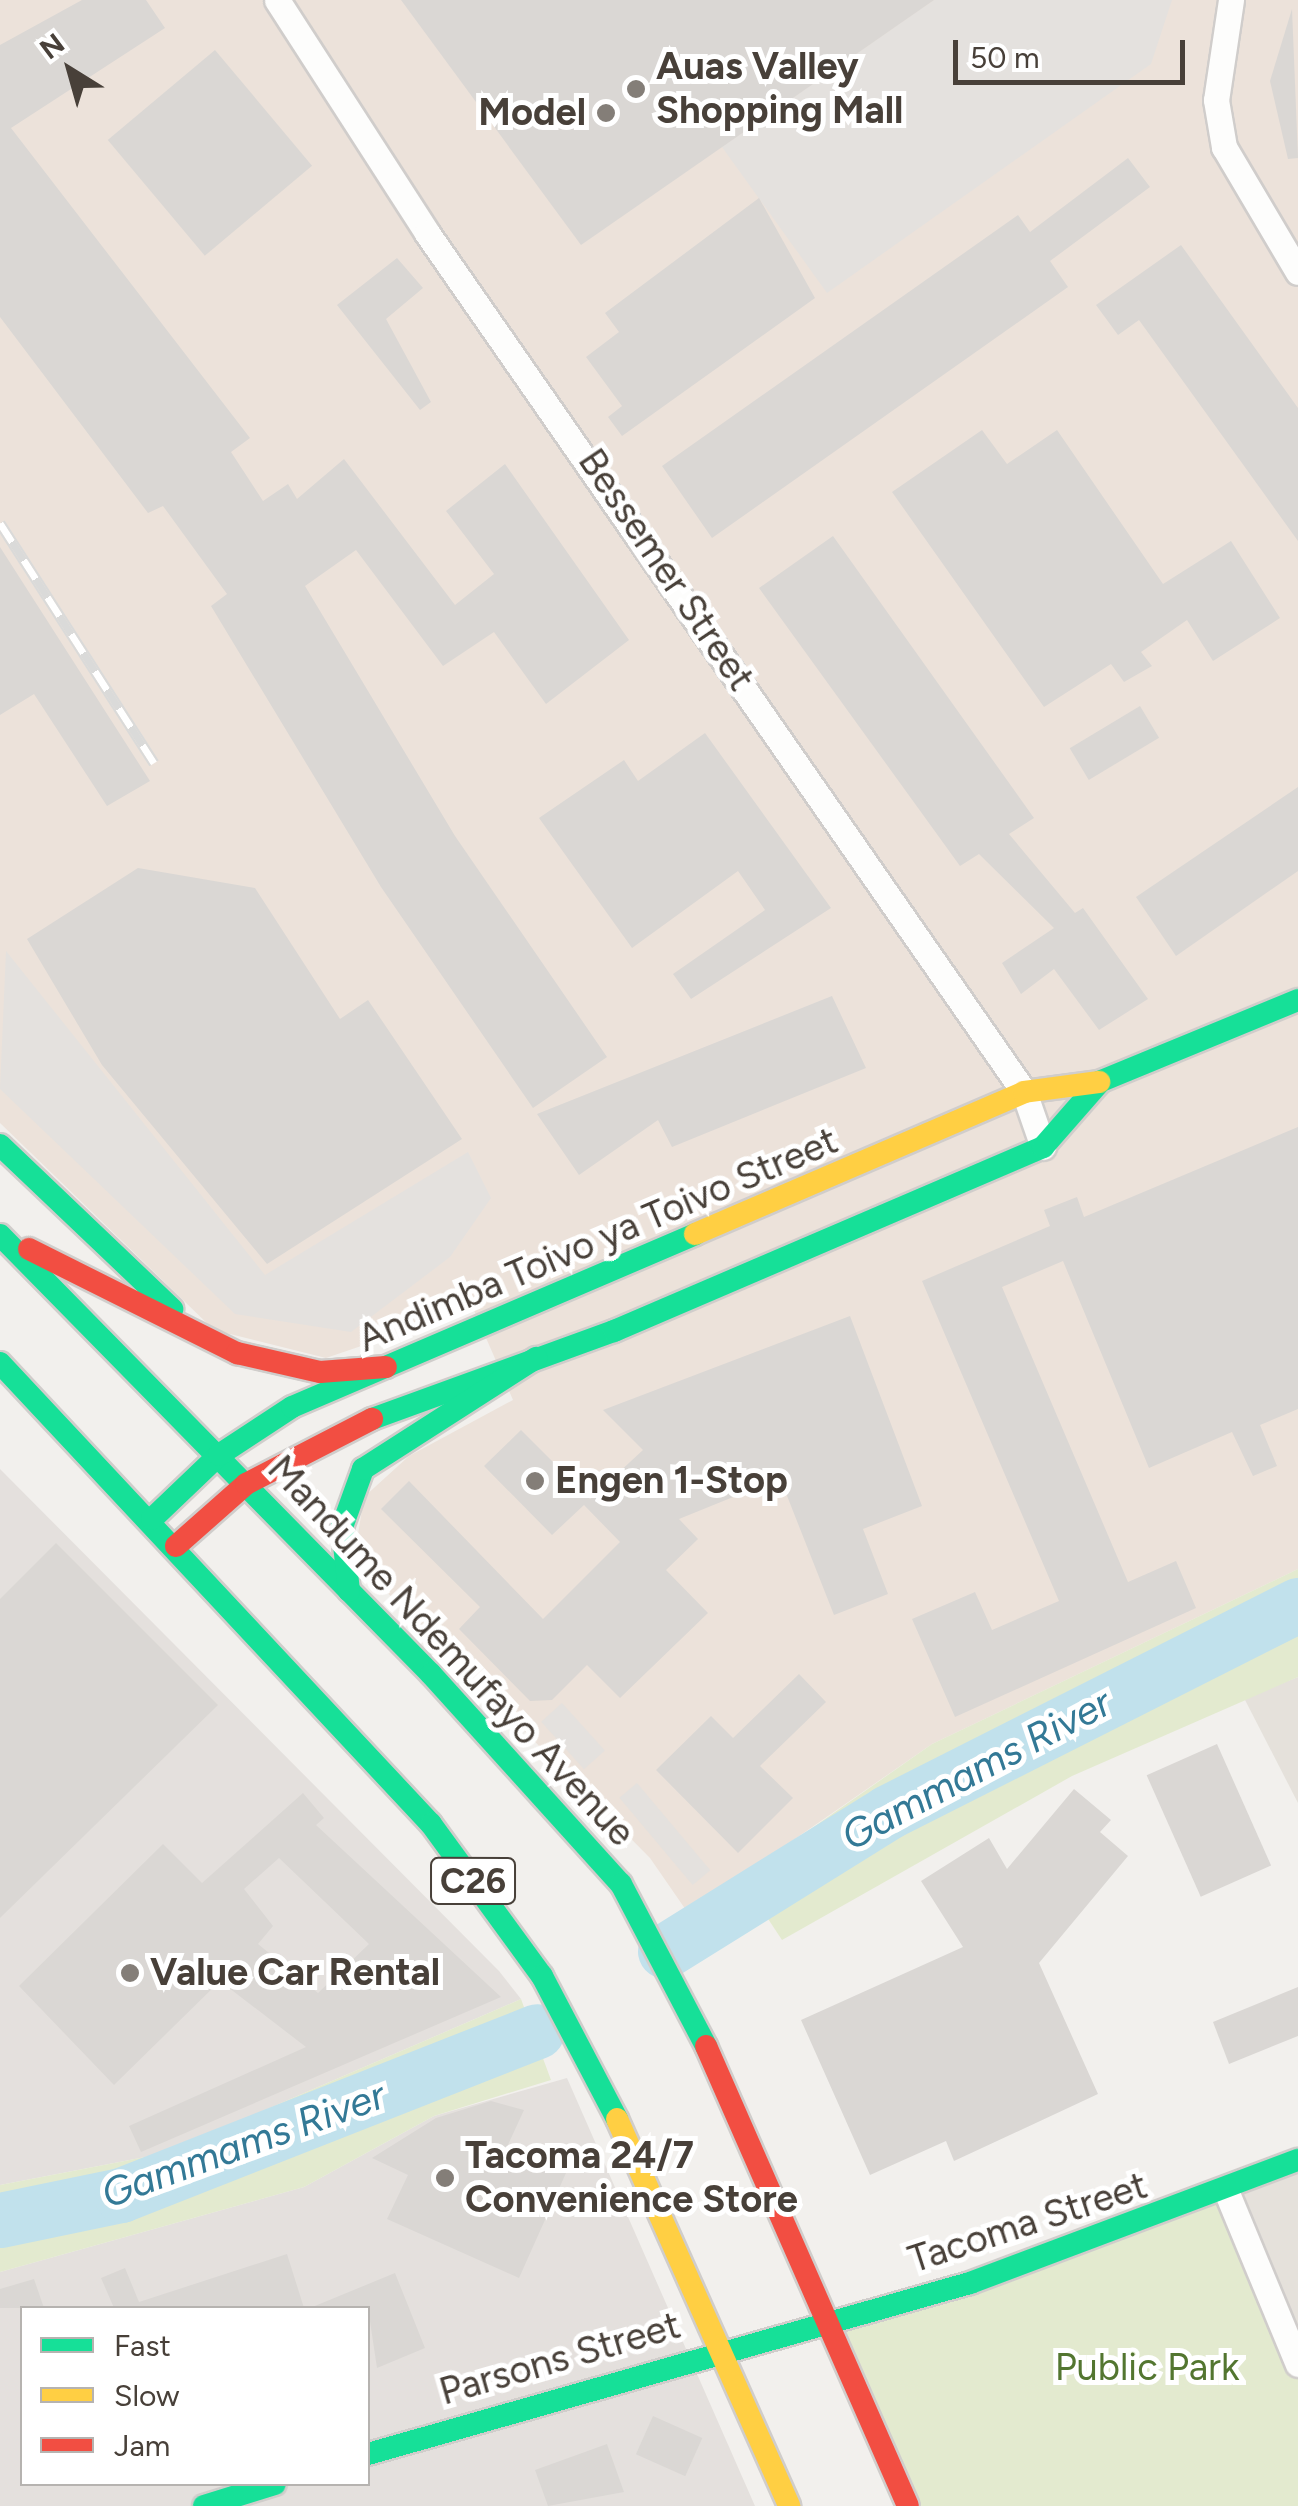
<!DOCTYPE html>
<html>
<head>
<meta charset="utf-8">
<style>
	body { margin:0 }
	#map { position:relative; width:1298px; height:2506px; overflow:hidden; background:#f2f0ed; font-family:Figtree,sans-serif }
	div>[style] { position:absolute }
	.residential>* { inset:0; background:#e5e1db }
	.commercial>* { inset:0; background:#ece2da }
	.industrial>* { inset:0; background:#e4e0dd }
	.green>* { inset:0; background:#e3eacf }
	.parking>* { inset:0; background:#e4e1de; transform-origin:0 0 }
	.river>* { height:55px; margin:-27.5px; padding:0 27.5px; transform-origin:27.5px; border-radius:27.5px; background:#c1e1ec }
	.building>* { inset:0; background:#dad7d4; transform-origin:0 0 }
	.roads { filter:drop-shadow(2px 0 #d0cdcb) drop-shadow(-2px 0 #d0cdcb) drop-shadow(0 2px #d0cdcb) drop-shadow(0 -2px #d0cdcb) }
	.street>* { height:25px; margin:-12.5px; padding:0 12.5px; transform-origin:12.5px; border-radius:12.5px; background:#fdfdfc }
	.fast>* { height:22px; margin:-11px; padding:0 11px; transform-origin:11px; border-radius:11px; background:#16e098 }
	.slow>* { height:22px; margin:-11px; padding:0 11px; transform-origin:11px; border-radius:11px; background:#ffcf43 }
	.jam>* { height:22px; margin:-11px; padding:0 11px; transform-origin:11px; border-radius:11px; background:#f24e42 }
	.rail>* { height:11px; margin-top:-5.5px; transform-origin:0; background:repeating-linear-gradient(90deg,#fff 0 22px,#dadad9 0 44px); box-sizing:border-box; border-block:2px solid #dadad9 }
	.dots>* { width:28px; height:28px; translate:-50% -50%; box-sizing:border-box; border:5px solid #fff; border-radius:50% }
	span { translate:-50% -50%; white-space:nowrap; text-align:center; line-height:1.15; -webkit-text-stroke:10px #fff; paint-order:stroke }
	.shield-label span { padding:2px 8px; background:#fff; border:2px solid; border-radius:8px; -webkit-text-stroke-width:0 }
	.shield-label { font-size:35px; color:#484039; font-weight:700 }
	.poi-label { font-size:38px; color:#484039; font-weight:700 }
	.left { translate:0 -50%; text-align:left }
	.right { translate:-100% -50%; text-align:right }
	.street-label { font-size:38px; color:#484039 }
	.park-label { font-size:38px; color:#537630 }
	.water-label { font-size:40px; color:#337996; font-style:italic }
	.legend { position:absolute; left:20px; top:2306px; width:350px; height:180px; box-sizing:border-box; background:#fff; border:2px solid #b6b3b0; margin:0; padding:12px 18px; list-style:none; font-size:30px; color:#484039 }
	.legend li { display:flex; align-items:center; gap:20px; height:50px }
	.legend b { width:50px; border:2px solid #b6b3b0 }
	.north { position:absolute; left:20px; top:20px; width:100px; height:100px; -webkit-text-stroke:8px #fff; paint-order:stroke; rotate:323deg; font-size:28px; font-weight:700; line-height:40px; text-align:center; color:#484039 }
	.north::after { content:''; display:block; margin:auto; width:35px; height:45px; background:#484039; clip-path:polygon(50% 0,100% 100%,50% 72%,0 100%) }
	.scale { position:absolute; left:953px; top:40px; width:232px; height:45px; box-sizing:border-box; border:5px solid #484039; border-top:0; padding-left:12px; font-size:30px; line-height:35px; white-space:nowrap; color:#484039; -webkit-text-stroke:8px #fff; paint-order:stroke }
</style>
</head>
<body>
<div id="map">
	<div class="residential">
		<div style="clip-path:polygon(1298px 1677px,1298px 1803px,1244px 1698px)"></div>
		<div style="clip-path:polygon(1298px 2160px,1298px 2364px,1227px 2193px)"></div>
	</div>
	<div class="commercial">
		<div style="clip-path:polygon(0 0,1298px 0,1298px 1569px,932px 1744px,688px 1913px,650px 1858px,354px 1559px,364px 1497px,409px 1456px,513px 1400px,473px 1308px,326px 1358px,214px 1330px,0 1123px)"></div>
	</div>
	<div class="industrial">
		<div style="clip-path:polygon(0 1469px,499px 1971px,521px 1999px,166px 2153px,0 2185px)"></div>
		<div style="clip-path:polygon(evenodd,567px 2078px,755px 2506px,0 2506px,0 2272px,304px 2187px,434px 2116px,567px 2078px,22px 2308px,368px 2308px,368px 2484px,22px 2484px,22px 2308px)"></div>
	</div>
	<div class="green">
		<div style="clip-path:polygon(1298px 1569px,1298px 1677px,1072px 1776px,782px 1940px,741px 1878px,932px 1744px)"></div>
		<div style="clip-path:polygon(521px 1999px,551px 2080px,434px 2116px,304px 2187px,0 2272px,0 2185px,166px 2153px)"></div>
		<div style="clip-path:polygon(1227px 2193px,1298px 2364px,1298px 2506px,908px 2506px,827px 2322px)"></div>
	</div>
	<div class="parking">
		<div style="clip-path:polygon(934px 0,1172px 0,1151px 64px,827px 293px,722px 147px)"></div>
		<div style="clip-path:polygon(6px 951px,265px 1275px,468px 1152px,491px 1198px,450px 1257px,351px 1332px,235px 1314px,0 1089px)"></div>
		<div style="left:562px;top:1703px;width:64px;height:28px;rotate:48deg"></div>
		<div style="left:637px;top:1783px;width:114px;height:23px;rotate:50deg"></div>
	</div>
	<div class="river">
		<div style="left:665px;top:1951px;width:263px;rotate:-31.9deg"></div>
		<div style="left:888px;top:1812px;width:459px;rotate:-26.8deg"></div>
		<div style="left:0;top:2220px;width:124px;rotate:-11.7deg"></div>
		<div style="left:121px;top:2195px;width:447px;rotate:-21.5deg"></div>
	</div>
	<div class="building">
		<div style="clip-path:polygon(82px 0,146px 0,165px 28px,11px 128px,250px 438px,231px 452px,263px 501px,288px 484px,297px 499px,344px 459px,455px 605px,494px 574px,446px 511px,505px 464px,629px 640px,546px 704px,494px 632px,443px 666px,356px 550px,305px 586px,455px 836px,607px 1057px,533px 1108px,381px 887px,211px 606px,227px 594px,163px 506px,148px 513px,0 317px,0 45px)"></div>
		<div style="clip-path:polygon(401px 0,934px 0,581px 245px)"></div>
		<div style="clip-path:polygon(1292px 9px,1298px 158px,1288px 159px,1270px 81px)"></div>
		<div style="left:215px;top:50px;width:151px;height:140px;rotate:50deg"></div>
		<div style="clip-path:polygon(1128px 158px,1150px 187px,1050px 261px,1068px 287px,712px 538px,662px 466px,1018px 215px,1030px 232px)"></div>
		<div style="clip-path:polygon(759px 198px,815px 298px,622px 436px,608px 417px,622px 406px,586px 357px,619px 332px,605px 313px)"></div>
		<div style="clip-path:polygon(1181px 245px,1298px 408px,1298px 541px,1139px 320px,1118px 335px,1096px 305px)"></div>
		<div style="clip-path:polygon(397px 258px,423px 288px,386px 319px,431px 402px,420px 410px,337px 305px)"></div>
		<div style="clip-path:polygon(982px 430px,1007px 464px,1057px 430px,1163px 584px,1231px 541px,1280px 618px,1213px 661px,1187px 620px,1141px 652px,1152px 666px,1124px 682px,1111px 664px,1044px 707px,892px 492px)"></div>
		<div style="clip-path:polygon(833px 536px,1034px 818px,1009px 834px,1075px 913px,1083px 908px,1148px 999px,1099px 1030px,1054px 969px,1021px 994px,1002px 963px,1054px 928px,979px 854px,960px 866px,759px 588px)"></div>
		<div style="clip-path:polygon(0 547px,150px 781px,107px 806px,34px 694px,0 715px)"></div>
		<div style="left:1140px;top:706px;width:37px;height:82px;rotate:59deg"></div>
		<div style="clip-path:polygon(705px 733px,831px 908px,691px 999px,673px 974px,765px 910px,738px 871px,632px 948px,539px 818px,624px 760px,638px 781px)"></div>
		<div style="clip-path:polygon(1298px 787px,1298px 871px,1176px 956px,1136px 897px)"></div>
		<div style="clip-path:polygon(138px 868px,255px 888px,340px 1019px,368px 1000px,462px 1139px,267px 1264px,102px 1065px,27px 939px)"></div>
		<div style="clip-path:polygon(832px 996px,866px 1068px,672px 1147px,658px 1120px,579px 1175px,537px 1114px)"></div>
		<div style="clip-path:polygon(1298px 1127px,1298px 1409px,1260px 1425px,1277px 1466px,1253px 1476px,1232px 1432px,1149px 1468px,1063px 1261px,1002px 1287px,1128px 1582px,1176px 1561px,1196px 1608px,955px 1717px,912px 1619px,975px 1592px,992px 1630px,1059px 1601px,922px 1281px,1050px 1226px,1044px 1210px,1077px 1197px,1084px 1217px)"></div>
		<div style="clip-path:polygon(850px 1316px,922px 1506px,863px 1529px,888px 1594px,834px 1615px,780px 1478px,679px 1519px,698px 1539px,666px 1570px,708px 1613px,620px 1698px,587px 1665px,552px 1700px,530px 1701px,459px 1629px,480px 1607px,381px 1509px,409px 1481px,543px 1619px,620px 1542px,584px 1505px,552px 1535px,484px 1466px,521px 1430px,590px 1499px,643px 1450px,603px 1410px)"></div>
		<div style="clip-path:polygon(56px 1543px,218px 1705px,0 1918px,0 1599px)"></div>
		<div style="clip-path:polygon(799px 1674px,826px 1702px,760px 1766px,793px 1798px,738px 1853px,656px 1770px,711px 1716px,733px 1738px)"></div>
		<div style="left:1217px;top:1744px;width:133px;height:77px;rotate:66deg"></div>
		<div style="clip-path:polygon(1074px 1789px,1111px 1820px,1100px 1832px,1128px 1856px,1039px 1963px,1098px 2094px,954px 2161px,946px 2141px,870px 2175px,801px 2020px,963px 1947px,921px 1881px,989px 1838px,1007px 1869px)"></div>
		<div style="clip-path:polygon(evenodd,303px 1793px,324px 1818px,316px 1825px,501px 1997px,141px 2152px,129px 2126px,306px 2047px,220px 1981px,114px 2085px,19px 1986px,163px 1844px,202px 1883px,303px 1793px,279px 1858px,369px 1944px,318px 1993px,258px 1944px,273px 1926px,244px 1889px,279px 1858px)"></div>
		<div style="clip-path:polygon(1298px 1987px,1298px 2036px,1229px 2064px,1213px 2022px)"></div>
		<div style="clip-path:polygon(491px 2101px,524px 2110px,507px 2147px,566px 2173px,519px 2278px,387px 2219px,408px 2175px,372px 2158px,436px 2118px)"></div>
		<div style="clip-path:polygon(287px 2254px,304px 2308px,114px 2308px,101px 2278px,125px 2268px,139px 2302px)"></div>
		<div style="clip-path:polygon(395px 2273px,425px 2348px,377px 2368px,368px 2308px,310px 2308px)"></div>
		<div style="clip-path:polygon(34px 2279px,44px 2308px,0 2308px,0 2289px)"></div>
		<div style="left:653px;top:2416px;width:54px;height:42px;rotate:24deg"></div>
		<div style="clip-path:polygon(607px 2444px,624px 2492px,548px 2506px,535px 2470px)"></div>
	</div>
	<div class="roads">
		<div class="street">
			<div style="left:277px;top:0;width:277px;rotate:57.2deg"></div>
			<div style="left:427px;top:233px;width:1046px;rotate:55.2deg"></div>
			<div style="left:1024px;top:1092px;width:58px;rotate:70.9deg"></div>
			<div style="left:1231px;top:0;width:101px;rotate:98.5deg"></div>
			<div style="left:1216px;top:100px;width:48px;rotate:80.3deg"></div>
			<div style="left:1224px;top:147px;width:145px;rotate:59.4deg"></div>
			<div style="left:1227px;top:2193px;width:185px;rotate:67.5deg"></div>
		</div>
		<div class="fast">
			<div style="left:1099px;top:1082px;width:215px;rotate:-22.4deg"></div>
			<div style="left:0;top:1145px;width:238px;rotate:43.6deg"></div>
			<div style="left:0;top:1235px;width:615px;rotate:45.53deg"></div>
			<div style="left:431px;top:1674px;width:283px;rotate:47.9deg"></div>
			<div style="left:621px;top:1884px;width:183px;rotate:62.3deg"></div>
			<div style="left:0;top:1363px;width:631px;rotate:46.93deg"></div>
			<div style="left:431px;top:1824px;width:188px;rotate:53.9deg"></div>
			<div style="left:542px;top:1976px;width:161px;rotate:62.3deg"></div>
			<div style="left:372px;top:1419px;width:258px;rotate:-20deg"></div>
			<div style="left:614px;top:1331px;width:467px;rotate:-23.2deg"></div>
			<div style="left:1043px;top:1147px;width:86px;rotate:-48.8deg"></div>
			<div style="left:152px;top:1519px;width:93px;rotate:-43.7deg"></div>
			<div style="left:219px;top:1455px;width:87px;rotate:-33.3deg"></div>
			<div style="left:292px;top:1407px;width:439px;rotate:-23.2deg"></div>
			<div style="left:349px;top:1591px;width:64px;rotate:-96.2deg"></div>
			<div style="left:342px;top:1527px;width:62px;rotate:-70.1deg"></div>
			<div style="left:363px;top:1469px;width:206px;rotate:-32.7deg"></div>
			<div style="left:368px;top:2454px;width:626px;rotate:-15.86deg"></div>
			<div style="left:970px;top:2283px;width:350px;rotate:-20.6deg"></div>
			<div style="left:204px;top:2506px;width:74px;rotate:-17.2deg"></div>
		</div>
		<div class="slow">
			<div style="left:695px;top:1234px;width:358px;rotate:-23.3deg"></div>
			<div style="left:1024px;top:1092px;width:76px;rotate:-7.6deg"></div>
			<div style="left:617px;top:2119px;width:424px;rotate:66deg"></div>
		</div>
		<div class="jam">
			<div style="left:29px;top:1249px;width:233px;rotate:26.6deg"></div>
			<div style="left:237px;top:1353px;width:85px;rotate:12.9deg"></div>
			<div style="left:320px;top:1372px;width:66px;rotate:-4.3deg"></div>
			<div style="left:176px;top:1546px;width:94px;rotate:-41.5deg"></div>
			<div style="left:246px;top:1484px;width:142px;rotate:-27.3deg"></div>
			<div style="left:706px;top:2046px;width:502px;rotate:66.29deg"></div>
		</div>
	</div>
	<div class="rail">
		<div style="left:0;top:523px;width:285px;rotate:57.3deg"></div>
	</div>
	<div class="dots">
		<div style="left:636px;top:89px;background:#847e78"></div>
		<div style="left:606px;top:113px;background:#847e78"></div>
		<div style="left:535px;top:1481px;background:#847e78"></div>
		<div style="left:130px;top:1973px;background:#847e78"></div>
		<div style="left:445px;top:2178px;background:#847e78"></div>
	</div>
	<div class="shield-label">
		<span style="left:473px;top:1881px">C26</span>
	</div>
	<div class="poi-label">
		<span class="left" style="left:656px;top:89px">Auas Valley<br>Shopping Mall</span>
		<span class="right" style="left:586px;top:113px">Model</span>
		<span class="left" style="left:555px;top:1481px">Engen 1-Stop</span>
		<span class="left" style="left:150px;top:1973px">Value Car Rental</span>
		<span class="left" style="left:465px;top:2178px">Tacoma 24/7<br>Convenience Store</span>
	</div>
	<div class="street-label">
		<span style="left:666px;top:570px;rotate:56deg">Bessemer Street</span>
		<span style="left:598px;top:1240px;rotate:-23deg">Andimba Toivo ya Toivo Street</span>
		<span style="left:451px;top:1651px;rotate:47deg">Mandume Ndemufayo Avenue</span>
		<span style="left:1028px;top:2223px;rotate:-18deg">Tacoma Street</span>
		<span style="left:560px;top:2359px;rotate:-16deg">Parsons Street</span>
	</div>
	<div class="park-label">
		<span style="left:1147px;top:2368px">Public Park</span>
	</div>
	<div class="water-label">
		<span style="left:976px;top:1769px;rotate:-28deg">Gammams River</span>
		<span style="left:243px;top:2144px;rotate:-20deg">Gammams River</span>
	</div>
	<ul class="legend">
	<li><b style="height:12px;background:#16e098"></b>Fast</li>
	<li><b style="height:12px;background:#ffcf43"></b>Slow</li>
	<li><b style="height:12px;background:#f24e42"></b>Jam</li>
	</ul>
	<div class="north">N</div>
	<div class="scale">50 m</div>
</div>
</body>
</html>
